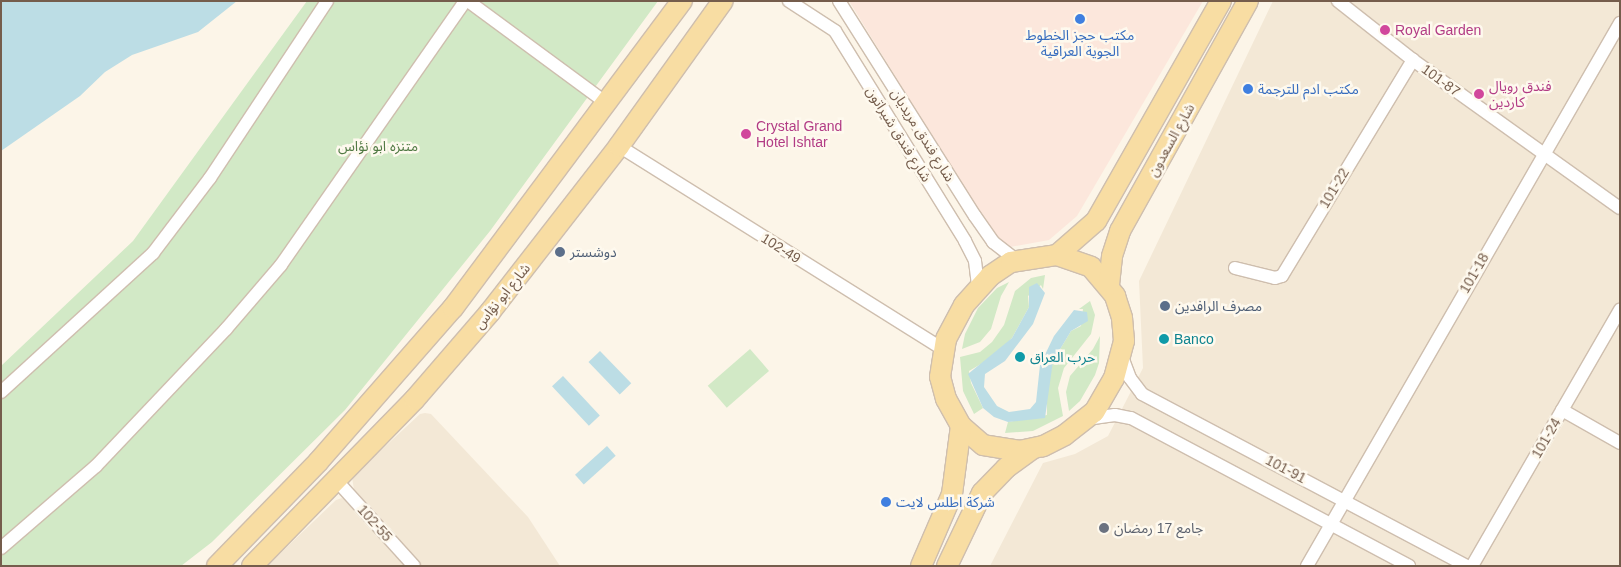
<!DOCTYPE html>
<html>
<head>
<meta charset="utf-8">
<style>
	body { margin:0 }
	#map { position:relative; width:1621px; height:567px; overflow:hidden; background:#fcf5e8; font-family:Arial,"Noto Sans Arabic",sans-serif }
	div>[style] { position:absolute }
	.residential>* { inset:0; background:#f3e8d6 }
	.commercial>* { inset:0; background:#fce7dc }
	.green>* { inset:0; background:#d2e9c6; transform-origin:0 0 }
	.water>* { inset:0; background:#bcdde5; transform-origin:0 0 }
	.roads { filter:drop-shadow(1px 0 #cebeae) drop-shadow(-1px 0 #cebeae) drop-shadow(0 1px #cebeae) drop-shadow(0 -1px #cebeae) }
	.street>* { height:12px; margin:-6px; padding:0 6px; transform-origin:6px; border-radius:6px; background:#fff }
	.primary>* { height:20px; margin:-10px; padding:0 10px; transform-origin:10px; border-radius:10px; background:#f8dda3 }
	.dots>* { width:14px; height:14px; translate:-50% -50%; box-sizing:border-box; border:2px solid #fef9ee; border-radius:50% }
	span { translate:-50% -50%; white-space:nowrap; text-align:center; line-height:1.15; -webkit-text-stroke:5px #fef9ee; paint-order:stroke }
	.hotel-label { font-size:14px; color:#b23c85 }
	.left { translate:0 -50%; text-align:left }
	.shop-label { font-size:14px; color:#366cbe }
	.street-label { font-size:14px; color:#755d4c }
	.park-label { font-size:14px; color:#517a44 }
	.service-label { font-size:14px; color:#4e5e75 }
	.culture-label { font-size:14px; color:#0d838f }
	.worship-label { font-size:14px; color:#5b616d }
	.frame { position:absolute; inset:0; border:2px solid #755d4c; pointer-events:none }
</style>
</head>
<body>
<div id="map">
	<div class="residential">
		<div style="clip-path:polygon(1273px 1px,1620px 1px,1620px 566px,990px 566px,1043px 463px,1075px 454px,1108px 436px,1143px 368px,1139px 281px)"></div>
		<div style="clip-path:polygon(425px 413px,431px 414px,528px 517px,560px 566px,422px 566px,354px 490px,352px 477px,420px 414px)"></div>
		<div style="clip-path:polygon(342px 498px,347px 500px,406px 566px,267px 566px,336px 500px)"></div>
	</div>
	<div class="commercial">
		<div style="clip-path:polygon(849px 1px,1203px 1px,1077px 216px,1049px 240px,1010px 247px,994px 237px)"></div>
	</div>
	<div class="green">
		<div style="clip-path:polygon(307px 1px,658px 1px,490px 231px,345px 410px,212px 542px,181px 566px,1px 566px,1px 366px,133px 241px)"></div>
		<div style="clip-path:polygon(1045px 275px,1043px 289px,1041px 285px,1028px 296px,1029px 307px,1012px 338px,991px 358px,969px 371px,971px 383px,983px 408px,974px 414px,963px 391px,960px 357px,980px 352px,992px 342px,1004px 325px,1015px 291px,1031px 278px)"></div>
		<div style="clip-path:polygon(1009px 282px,1001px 296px,991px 329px,980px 342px,962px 349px,965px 334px,978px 308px,997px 288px)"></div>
		<div style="clip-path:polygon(1090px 301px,1095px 315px,1091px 334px,1064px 368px,1058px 388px,1063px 416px,1033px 431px,1005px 433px,1008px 422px,1047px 415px,1047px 390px,1053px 361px,1071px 331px,1081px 326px,1083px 309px,1079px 309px)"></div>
		<div style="clip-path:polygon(1100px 336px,1099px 363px,1095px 375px,1080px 401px,1069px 411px,1066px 392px,1070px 376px,1093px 349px)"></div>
		<div style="left:750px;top:349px;width:29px;height:56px;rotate:49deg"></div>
	</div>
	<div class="water">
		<div style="clip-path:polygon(1px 1px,237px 1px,198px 32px,132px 55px,105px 72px,80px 96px,1px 151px)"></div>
		<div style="clip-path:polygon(1037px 283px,1045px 293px,1033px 324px,1005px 361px,985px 374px,984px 387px,997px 406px,1009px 412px,1030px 409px,1036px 402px,1040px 365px,1054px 336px,1074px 310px,1087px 312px,1088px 321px,1071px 331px,1053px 361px,1045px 418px,1008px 422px,994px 417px,983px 408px,968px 374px,1012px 338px,1029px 307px,1029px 287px)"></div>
		<div style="left:600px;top:351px;width:45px;height:16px;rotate:46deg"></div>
		<div style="left:563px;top:376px;width:54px;height:15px;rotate:47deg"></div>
		<div style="left:607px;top:446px;width:13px;height:43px;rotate:48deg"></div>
	</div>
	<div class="roads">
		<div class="street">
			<div style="left:468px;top:1px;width:170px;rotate:36.4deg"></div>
			<div style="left:789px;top:1px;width:55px;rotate:33.1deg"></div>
			<div style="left:835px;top:31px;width:247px;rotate:58.2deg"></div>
			<div style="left:965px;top:241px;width:22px;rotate:63deg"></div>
			<div style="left:975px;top:261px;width:26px;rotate:83deg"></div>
			<div style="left:839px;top:1px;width:254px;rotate:57.7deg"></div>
			<div style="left:975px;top:216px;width:32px;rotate:55deg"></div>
			<div style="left:993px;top:242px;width:31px;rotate:38deg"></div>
			<div style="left:1338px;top:1px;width:95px;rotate:38.2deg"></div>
			<div style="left:1413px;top:60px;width:254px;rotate:35.6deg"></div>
			<div style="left:619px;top:146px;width:382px;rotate:32.1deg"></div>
			<div style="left:1235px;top:268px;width:41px;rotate:14deg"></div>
			<div style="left:1275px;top:278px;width:7px;rotate:-16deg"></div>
			<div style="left:1282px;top:276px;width:253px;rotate:-58.8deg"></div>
			<div style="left:1122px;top:357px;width:22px;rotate:69deg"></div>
			<div style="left:1130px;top:378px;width:20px;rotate:53deg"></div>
			<div style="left:1142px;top:394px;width:368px;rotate:27.9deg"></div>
			<div style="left:1px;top:392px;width:206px;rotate:-42.4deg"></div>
			<div style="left:153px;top:253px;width:94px;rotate:-52.8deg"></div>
			<div style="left:210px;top:178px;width:212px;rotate:-56.5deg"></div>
			<div style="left:1562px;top:410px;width:67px;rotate:29.6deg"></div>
			<div style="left:1086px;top:419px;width:29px;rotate:-8deg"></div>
			<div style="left:1115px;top:415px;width:16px;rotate:11deg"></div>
			<div style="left:1131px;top:418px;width:315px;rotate:28deg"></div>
			<div style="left:336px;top:480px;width:116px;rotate:47.8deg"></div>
			<div style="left:1px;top:548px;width:125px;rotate:-40.8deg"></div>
			<div style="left:96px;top:466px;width:189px;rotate:-46.5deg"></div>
			<div style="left:226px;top:329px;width:84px;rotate:-49.3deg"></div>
			<div style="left:281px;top:265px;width:322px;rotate:-55.1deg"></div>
			<div style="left:1307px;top:566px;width:627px;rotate:-60.04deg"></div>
			<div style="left:1472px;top:566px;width:296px;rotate:-60deg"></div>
		</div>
		<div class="primary">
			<div style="left:1057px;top:255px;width:36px;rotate:19deg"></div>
			<div style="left:1091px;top:267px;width:38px;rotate:50deg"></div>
			<div style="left:1115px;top:296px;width:23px;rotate:72deg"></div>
			<div style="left:1122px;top:318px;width:23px;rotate:85deg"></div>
			<div style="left:1124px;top:341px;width:38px;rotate:105deg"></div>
			<div style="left:1114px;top:378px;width:39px;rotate:120deg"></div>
			<div style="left:1094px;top:412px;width:37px;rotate:142deg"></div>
			<div style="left:1065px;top:435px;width:25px;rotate:153deg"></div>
			<div style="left:1043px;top:446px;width:24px;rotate:168deg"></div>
			<div style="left:1020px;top:451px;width:37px;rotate:-171deg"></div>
			<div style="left:983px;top:445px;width:29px;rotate:-139deg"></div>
			<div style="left:961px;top:426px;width:31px;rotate:-119deg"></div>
			<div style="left:946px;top:399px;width:23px;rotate:-105deg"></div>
			<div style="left:940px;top:377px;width:38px;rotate:-81deg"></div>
			<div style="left:946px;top:339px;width:38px;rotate:-62deg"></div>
			<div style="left:964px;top:305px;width:39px;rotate:-48deg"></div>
			<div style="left:990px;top:276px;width:25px;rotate:-34deg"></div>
			<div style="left:1011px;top:262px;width:47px;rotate:-8.7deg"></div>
			<div style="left:1057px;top:255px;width:52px;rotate:-41.1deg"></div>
			<div style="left:1096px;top:221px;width:253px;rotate:-60.4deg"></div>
			<div style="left:1109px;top:285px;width:29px;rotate:-84deg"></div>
			<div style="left:1112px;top:256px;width:26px;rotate:-72deg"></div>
			<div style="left:1120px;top:231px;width:263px;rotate:-60.9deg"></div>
			<div style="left:217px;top:566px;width:145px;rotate:-45.8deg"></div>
			<div style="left:318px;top:462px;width:205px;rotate:-48.8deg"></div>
			<div style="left:453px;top:308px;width:383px;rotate:-53.3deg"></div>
			<div style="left:252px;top:566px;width:233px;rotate:-45.7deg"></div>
			<div style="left:415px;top:399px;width:115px;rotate:-49.2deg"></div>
			<div style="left:490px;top:312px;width:210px;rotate:-52.1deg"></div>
			<div style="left:619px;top:146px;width:178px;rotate:-54.4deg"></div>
			<div style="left:921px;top:566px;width:78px;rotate:-66.7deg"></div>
			<div style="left:952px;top:494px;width:69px;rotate:-82.5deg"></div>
			<div style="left:947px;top:566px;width:81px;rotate:-64.4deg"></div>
			<div style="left:982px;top:493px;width:35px;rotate:-46deg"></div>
			<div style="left:1006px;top:468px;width:32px;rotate:-36deg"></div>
		</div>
	</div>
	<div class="dots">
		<div style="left:1080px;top:19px;background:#3f7fe0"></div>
		<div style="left:1385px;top:30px;background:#d1479c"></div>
		<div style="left:1248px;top:89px;background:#3f7fe0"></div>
		<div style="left:1479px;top:94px;background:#d1479c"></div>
		<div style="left:746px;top:134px;background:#d1479c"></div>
		<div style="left:560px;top:252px;background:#5c6f8a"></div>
		<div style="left:1165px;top:306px;background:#5c6f8a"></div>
		<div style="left:1164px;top:339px;background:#0f9aa8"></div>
		<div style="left:1020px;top:357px;background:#0f9aa8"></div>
		<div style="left:886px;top:502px;background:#3f7fe0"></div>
		<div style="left:1104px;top:528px;background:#6b7280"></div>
	</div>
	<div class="hotel-label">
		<span class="left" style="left:1395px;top:30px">Royal Garden</span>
		<span class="left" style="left:1489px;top:94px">فندق رويال<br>كاردين</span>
		<span class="left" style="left:756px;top:134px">Crystal Grand<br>Hotel Ishtar</span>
	</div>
	<div class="shop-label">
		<span style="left:1080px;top:43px">مكتب حجز الخطوط<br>الجوية العراقية</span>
		<span class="left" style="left:1258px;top:89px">مكتب ادم للترجمة</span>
		<span class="left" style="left:896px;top:502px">شركة اطلس لايت</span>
	</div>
	<div class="street-label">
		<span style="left:1441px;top:80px;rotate:36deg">101-87</span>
		<span style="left:899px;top:134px;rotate:58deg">شارع فندق شيراتون</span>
		<span style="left:923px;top:135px;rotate:58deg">شارع فندق مريديان</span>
		<span style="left:1171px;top:140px;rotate:-61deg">شارع السعدون</span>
		<span style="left:1334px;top:188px;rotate:-59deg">101-22</span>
		<span style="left:781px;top:248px;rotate:32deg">102-49</span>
		<span style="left:1474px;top:273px;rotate:-60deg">101-18</span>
		<span style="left:502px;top:296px;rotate:-51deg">شارع ابو نؤاس</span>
		<span style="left:1546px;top:438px;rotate:-60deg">101-24</span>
		<span style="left:1286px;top:469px;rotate:28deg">101-91</span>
		<span style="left:375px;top:523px;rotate:48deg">102-55</span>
	</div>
	<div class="park-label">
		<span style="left:378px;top:146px">متنزه ابو نؤاس</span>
	</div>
	<div class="service-label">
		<span class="left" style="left:570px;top:252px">دوشستر</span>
		<span class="left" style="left:1175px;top:306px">مصرف الرافدين</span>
	</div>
	<div class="culture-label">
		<span class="left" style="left:1174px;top:339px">Banco</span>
		<span class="left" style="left:1030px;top:357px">حرب العراق</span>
	</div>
	<div class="worship-label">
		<span class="left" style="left:1114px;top:528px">جامع 17 رمضان</span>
	</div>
	<div class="frame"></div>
</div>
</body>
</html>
